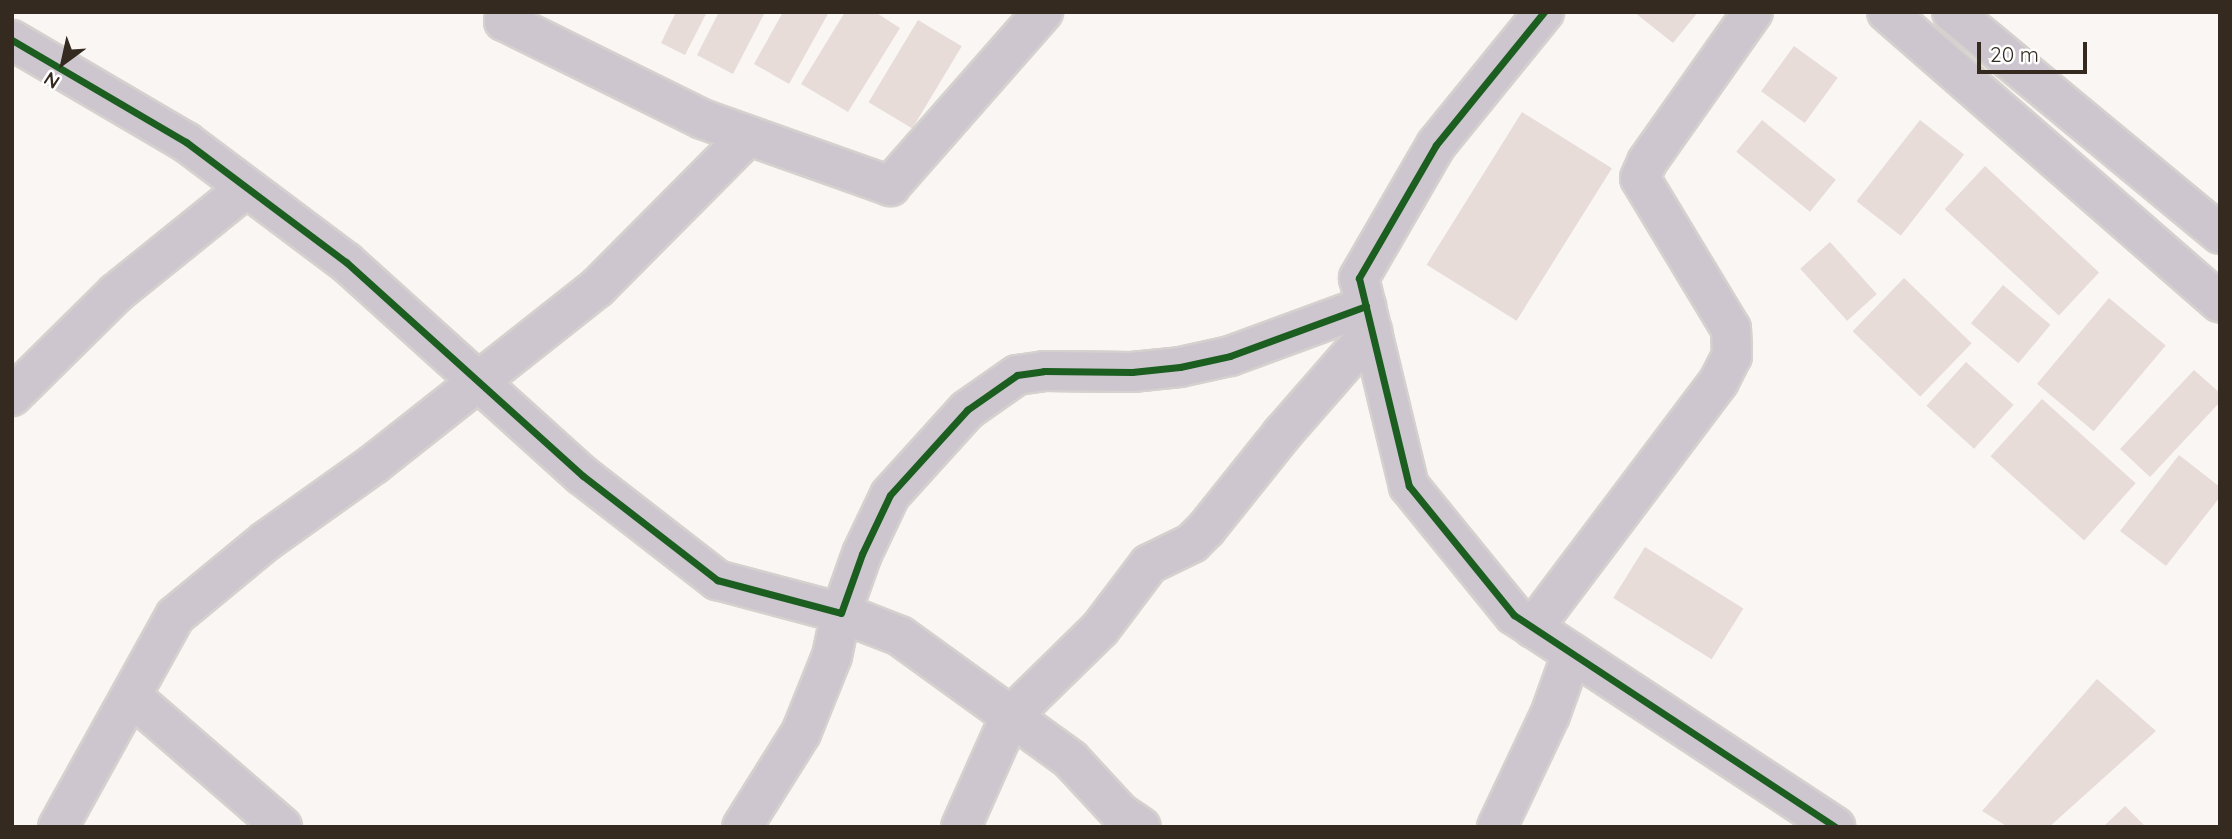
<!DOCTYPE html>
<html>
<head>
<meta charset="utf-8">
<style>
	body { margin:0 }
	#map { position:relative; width:2232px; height:839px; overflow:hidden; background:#f9f6f3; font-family:Quicksand,sans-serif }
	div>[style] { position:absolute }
	.building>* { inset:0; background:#e8dcd9; transform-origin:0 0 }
	.roads { filter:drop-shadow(2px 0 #d5d1ce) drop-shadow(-2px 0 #d5d1ce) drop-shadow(0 2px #d5d1ce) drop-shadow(0 -2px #d5d1ce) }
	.minor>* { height:38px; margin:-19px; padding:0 19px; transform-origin:19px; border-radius:19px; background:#cdc6cf }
	.tertiary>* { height:38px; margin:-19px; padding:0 19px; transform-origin:19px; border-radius:19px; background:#cdc6cf }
	.cycleway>* { height:7px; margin:-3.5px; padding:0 3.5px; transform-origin:3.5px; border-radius:3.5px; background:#1b5e20 }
	span { translate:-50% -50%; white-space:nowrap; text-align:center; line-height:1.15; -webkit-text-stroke:7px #fff; paint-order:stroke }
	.frame { position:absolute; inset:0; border:14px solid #342a20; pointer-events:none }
	.north { position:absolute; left:28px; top:28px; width:70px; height:70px; -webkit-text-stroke:5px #fff; paint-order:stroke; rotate:213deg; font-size:19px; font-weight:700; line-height:28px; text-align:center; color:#342a20 }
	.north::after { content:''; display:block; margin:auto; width:24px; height:32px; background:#342a20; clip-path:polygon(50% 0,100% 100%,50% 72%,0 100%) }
	.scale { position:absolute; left:1977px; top:42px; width:110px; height:32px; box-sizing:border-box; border:4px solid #342a20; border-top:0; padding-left:9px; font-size:21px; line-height:24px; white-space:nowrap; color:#342a20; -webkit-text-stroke:5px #fff; paint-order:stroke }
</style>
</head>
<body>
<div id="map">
	<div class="building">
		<div style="clip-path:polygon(676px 12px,707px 12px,685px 55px,661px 43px)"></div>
		<div style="clip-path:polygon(719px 12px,765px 12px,733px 74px,697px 55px)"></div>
		<div style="clip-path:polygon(783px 12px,829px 12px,789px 84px,754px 64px)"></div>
		<div style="clip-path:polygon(845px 12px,875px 12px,900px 28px,848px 112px,801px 84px)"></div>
		<div style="clip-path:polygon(1634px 12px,1698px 12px,1673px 43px)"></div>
		<div style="left:918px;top:20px;width:51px;height:96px;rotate:31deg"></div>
		<div style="left:1794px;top:46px;width:54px;height:56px;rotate:36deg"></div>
		<div style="left:1522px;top:112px;width:106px;height:180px;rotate:32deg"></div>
		<div style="left:1762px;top:120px;width:95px;height:41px;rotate:39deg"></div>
		<div style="left:1920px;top:120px;width:56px;height:103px;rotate:38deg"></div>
		<div style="left:1985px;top:166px;width:156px;height:59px;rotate:43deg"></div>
		<div style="left:1830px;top:242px;width:70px;height:40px;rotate:48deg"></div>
		<div style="left:1904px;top:278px;width:94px;height:74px;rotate:44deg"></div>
		<div style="left:2003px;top:285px;width:62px;height:50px;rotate:40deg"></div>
		<div style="left:2109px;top:298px;width:74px;height:112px;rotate:40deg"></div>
		<div style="left:1966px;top:362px;width:64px;height:59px;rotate:42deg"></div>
		<div style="clip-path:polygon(2194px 370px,2220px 393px,2220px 402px,2150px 477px,2120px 449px)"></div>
		<div style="left:2042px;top:399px;width:126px;height:77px;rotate:42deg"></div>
		<div style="clip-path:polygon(2179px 455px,2220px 487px,2220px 497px,2166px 566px,2120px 531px)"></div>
		<div style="left:1645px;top:547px;width:116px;height:60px;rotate:32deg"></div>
		<div style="clip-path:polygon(2097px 679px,2156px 731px,2049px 827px,2008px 827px,1982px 811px)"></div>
		<div style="clip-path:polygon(2125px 806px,2146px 827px,2103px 827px)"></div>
	</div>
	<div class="roads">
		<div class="minor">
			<div style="left:508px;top:12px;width:10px;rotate:114deg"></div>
			<div style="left:504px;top:21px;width:221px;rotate:26.3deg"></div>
			<div style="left:702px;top:119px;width:200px;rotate:19.6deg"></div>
			<div style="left:890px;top:186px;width:232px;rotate:-48.7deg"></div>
			<div style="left:1544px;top:12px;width:171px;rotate:129.1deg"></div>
			<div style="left:1436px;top:145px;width:154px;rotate:120.1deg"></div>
			<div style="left:1359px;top:278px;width:214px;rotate:76.5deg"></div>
			<div style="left:1409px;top:486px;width:166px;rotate:50.9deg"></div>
			<div style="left:1514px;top:615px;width:385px;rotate:33.4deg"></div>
			<div style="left:12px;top:40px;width:202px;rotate:30.4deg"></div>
			<div style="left:186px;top:142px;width:200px;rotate:36.9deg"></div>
			<div style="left:346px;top:262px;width:319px;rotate:42.1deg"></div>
			<div style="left:583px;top:476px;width:170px;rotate:37.8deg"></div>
			<div style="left:717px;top:580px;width:128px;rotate:14.9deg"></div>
			<div style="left:841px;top:613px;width:63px;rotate:-70.4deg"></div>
			<div style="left:862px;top:554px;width:65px;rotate:-64.6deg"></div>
			<div style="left:890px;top:495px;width:115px;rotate:-47.8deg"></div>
			<div style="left:967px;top:410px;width:61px;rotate:-35deg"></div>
			<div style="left:1017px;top:375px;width:27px;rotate:-8deg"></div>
			<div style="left:1044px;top:371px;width:88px;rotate:0.7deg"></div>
			<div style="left:1132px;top:372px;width:48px;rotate:-5.9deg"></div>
			<div style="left:1180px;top:367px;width:51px;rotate:-12.4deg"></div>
			<div style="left:1230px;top:356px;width:145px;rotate:-20.2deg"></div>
			<div style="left:12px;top:396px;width:146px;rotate:-44.7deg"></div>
			<div style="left:116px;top:293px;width:167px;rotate:-38.9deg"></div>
			<div style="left:1533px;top:628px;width:309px;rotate:-53deg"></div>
			<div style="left:1719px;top:381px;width:28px;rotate:-63deg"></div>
			<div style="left:1732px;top:356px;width:27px;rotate:-92deg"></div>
			<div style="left:1731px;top:329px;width:176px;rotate:-121.1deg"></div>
			<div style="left:1640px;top:178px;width:17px;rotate:-66deg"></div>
			<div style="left:1647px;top:162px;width:184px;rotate:-54.8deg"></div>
			<div style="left:131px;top:696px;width:200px;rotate:40.9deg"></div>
			<div style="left:58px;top:827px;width:241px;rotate:-61deg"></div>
			<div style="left:175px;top:616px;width:118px;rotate:-39.5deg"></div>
			<div style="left:266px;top:541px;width:133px;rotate:-35.5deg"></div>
			<div style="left:374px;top:464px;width:284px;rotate:-38.3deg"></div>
			<div style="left:597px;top:288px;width:213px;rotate:-45.2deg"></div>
			<div style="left:742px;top:827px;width:111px;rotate:-57.9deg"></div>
			<div style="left:801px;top:733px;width:83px;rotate:-68.1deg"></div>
			<div style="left:832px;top:656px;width:44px;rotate:-78.2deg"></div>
			<div style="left:841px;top:613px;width:63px;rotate:21.3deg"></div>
			<div style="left:900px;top:636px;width:211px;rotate:35.9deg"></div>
			<div style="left:1071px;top:760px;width:72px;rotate:47.2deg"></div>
			<div style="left:1120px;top:813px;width:25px;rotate:34deg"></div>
			<div style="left:961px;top:827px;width:120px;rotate:-66deg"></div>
			<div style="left:1010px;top:717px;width:126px;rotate:-44.4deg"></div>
			<div style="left:1100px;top:629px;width:81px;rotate:-53deg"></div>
			<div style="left:1149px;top:564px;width:48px;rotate:-26deg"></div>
			<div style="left:1192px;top:543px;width:20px;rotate:-45deg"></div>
			<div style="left:1206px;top:529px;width:122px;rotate:-51.3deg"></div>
			<div style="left:1282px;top:434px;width:137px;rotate:-48.9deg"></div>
			<div style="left:1497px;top:827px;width:124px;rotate:-64.7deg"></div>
			<div style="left:1550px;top:715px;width:65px;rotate:-70.2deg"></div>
		</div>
		<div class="tertiary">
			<div style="left:1887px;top:12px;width:442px;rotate:41.1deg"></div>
			<div style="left:1952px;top:12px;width:348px;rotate:39.6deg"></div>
		</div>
	</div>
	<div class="cycleway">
		<div style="left:1544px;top:12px;width:171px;rotate:129.1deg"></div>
		<div style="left:1436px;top:145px;width:154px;rotate:120.1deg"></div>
		<div style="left:1359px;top:278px;width:214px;rotate:76.5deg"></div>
		<div style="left:1409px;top:486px;width:166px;rotate:50.9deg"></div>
		<div style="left:1514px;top:615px;width:385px;rotate:33.4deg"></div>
		<div style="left:12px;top:40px;width:202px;rotate:30.4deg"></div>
		<div style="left:186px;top:142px;width:200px;rotate:36.9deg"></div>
		<div style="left:346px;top:262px;width:319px;rotate:42.1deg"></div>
		<div style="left:583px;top:476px;width:170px;rotate:37.8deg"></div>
		<div style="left:717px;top:580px;width:128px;rotate:14.9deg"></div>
		<div style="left:841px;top:613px;width:63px;rotate:-70.4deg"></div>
		<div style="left:862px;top:554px;width:65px;rotate:-64.6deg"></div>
		<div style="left:890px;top:495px;width:115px;rotate:-47.8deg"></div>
		<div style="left:967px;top:410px;width:61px;rotate:-35deg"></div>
		<div style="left:1017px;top:375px;width:27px;rotate:-8deg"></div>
		<div style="left:1044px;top:371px;width:88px;rotate:0.7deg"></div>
		<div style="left:1132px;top:372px;width:48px;rotate:-5.9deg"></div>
		<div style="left:1180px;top:367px;width:51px;rotate:-12.4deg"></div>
		<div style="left:1230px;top:356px;width:145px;rotate:-20.2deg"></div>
	</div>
	<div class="frame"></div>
	<div class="north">N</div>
	<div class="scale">20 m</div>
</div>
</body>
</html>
